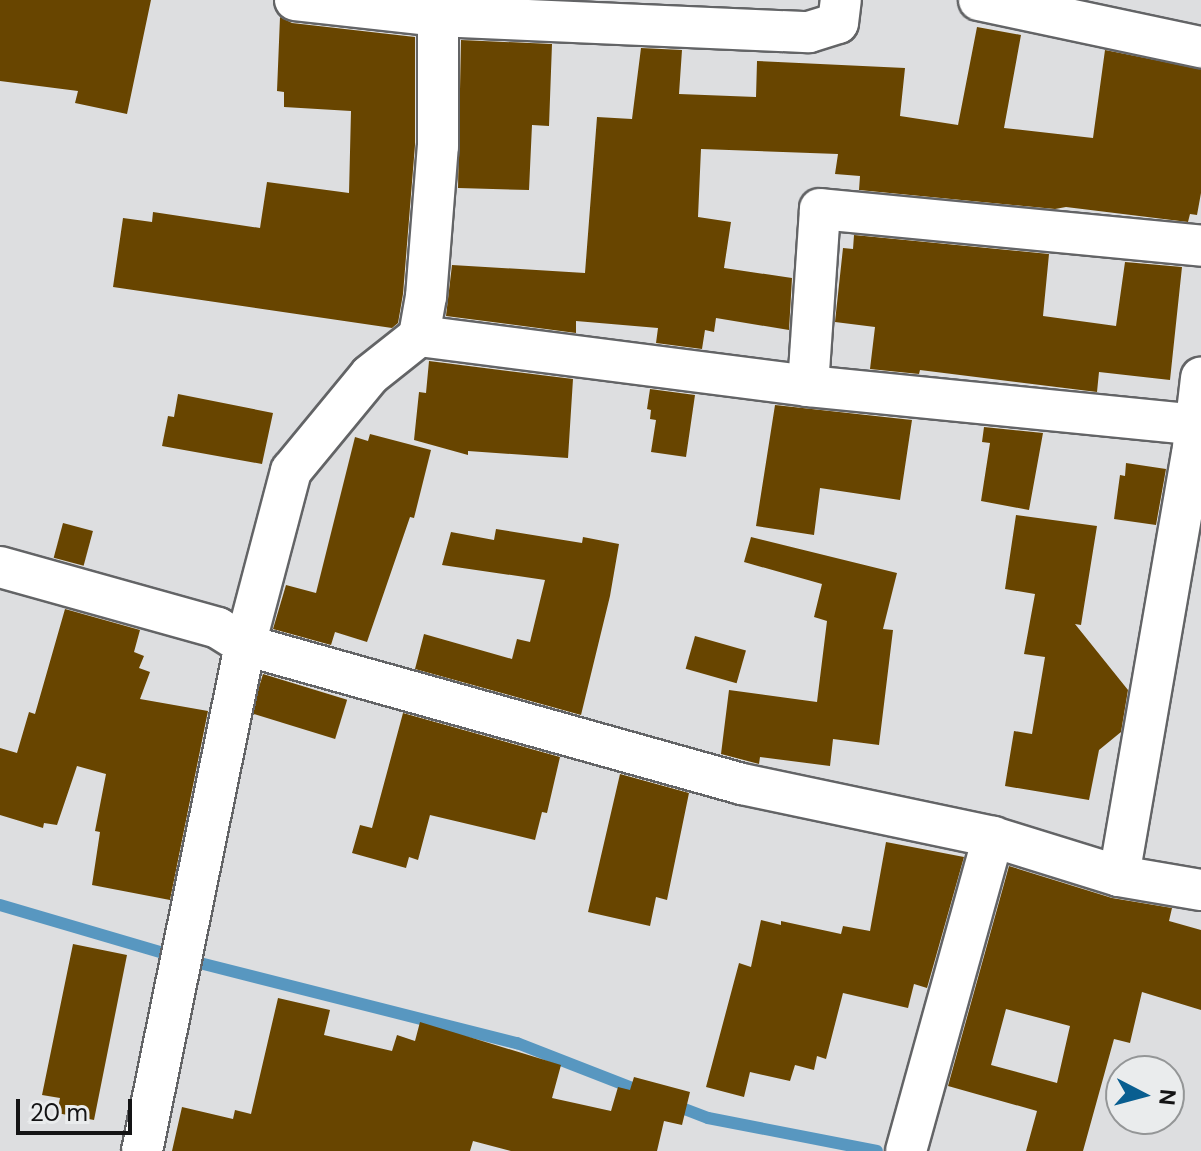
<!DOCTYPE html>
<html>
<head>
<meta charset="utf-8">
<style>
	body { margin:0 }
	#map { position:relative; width:1201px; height:1151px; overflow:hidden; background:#dddee0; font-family:"DM Sans",sans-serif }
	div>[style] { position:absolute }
	.stream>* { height:12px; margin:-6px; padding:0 6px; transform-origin:6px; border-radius:6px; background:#5897c0 }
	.building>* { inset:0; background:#684500; transform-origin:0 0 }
	.roads { filter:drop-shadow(2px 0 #636466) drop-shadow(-2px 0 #636466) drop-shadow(0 2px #636466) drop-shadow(0 -2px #636466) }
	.minor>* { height:40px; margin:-20px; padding:0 20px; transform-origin:20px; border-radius:20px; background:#fff }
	span { translate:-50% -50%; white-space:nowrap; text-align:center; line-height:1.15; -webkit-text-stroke:8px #eaeced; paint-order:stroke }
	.north { position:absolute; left:1105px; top:1055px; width:80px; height:80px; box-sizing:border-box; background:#eaeced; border:2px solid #949697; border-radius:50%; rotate:96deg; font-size:22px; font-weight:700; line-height:32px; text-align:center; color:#141415 }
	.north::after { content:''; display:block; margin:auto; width:28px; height:36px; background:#095e90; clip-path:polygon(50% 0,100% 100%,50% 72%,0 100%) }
	.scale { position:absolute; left:16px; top:1099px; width:116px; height:36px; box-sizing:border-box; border:4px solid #141415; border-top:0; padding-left:10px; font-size:24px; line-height:28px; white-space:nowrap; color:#141415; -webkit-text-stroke:6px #eaeced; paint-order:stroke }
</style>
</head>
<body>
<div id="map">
	<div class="stream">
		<div style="left:0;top:905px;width:188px;rotate:16.4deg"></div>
		<div style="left:180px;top:958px;width:348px;rotate:14.2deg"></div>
		<div style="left:517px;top:1043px;width:137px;rotate:21.3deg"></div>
		<div style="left:674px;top:1105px;width:36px;rotate:21deg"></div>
		<div style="left:708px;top:1118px;width:172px;rotate:11deg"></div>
	</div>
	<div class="building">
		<div style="clip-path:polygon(0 0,151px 0,127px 114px,75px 103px,78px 91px,0 81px)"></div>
		<div style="clip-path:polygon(280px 17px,292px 23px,415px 37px,415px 145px,403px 294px,398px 323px,392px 328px,113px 287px,123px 218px,152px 222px,153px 212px,260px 228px,267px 182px,349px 193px,351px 111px,284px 107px,284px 92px,277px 91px)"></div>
		<div style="clip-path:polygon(977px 27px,1021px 35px,1004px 128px,1093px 138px,1105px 50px,1201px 69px,1201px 193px,1197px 215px,1190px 214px,1188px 222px,1066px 207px,1055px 209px,859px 190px,860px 176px,835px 174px,838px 154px,701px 149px,698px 217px,731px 222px,724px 268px,792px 278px,789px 330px,716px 318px,714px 332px,705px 330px,702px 349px,656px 343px,658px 328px,576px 321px,576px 333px,446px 316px,452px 265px,585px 273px,597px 117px,632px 119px,641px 48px,682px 50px,679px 94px,756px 97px,757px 61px,905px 68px,900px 116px,958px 125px)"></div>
		<div style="clip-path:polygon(461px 40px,552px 44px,549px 126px,532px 125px,529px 190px,458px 188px)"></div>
		<div style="clip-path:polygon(854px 235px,1049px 254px,1043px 316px,1116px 326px,1125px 262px,1182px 267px,1170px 380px,1099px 372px,1097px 392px,920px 370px,919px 374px,870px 369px,875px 327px,835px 322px,843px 248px,853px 249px)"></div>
		<div style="clip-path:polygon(429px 361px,573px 379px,568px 458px,468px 451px,468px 455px,414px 440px,419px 392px,426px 393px)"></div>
		<div style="clip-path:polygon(650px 389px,695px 395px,686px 457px,651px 452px,656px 420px,650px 419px,651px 410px,647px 409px)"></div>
		<div style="clip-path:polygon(178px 394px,273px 413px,262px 464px,162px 446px,168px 416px,174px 417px)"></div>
		<div style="clip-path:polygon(775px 405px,912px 420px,900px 500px,820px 488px,814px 535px,756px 526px)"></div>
		<div style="clip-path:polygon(984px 427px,1043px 433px,1029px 510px,981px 501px,990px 443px,982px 442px)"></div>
		<div style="clip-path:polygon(370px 434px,431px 450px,414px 518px,410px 517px,367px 642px,335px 632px,331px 645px,273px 629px,286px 585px,316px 593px,355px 437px,368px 441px)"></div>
		<div style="clip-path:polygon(1126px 463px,1166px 469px,1156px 525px,1114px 519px,1120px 475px,1125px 476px)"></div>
		<div style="clip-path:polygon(1016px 515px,1097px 526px,1081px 625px,1075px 624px,1128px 690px,1121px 732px,1099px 750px,1089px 800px,1005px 786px,1014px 731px,1032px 734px,1045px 657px,1024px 654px,1035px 594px,1005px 589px)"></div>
		<div style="left:63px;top:523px;width:31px;height:36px;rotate:15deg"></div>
		<div style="clip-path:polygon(496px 529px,582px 543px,583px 537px,619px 544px,610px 596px,581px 715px,415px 669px,424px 634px,512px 659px,517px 639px,530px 642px,545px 580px,442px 565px,451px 532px,494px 540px)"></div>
		<div style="clip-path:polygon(751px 537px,897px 573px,883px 629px,893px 630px,879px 745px,833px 739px,830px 766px,760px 757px,759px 764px,721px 754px,729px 690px,817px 702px,827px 621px,814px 617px,822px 584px,744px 562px)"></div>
		<div style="clip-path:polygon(65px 609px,140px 630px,134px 652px,144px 656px,139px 668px,150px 672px,140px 699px,208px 711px,170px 900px,92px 885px,100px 832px,95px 831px,106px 774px,77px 766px,57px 825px,44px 823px,43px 828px,0 815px,0 748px,17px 753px,29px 712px,35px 714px)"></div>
		<div style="left:695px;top:636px;width:53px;height:34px;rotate:16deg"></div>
		<div style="left:263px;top:674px;width:88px;height:41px;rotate:17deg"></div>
		<div style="clip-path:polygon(403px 713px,560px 757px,547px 813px,542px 812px,535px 840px,430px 815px,418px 860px,409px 857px,406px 868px,352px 853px,360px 825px,372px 828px)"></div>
		<div style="clip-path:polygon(620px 774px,689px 793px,667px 900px,656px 897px,650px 926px,588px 912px)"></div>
		<div style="clip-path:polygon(886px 842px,964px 857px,927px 988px,914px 984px,908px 1008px,843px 993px,826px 1059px,817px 1056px,814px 1070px,795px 1065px,790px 1081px,750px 1072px,744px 1097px,706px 1087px,739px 963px,751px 967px,761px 920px,781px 925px,781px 921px,841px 934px,843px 926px,870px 931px)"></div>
		<div style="clip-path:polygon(evenodd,1009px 866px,1112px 898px,1172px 908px,1169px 921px,1201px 930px,1201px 1010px,1142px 992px,1130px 1043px,1114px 1039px,1083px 1151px,1026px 1151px,1037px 1111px,948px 1086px,1009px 866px,1006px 1009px,1070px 1026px,1057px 1083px,991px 1065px,1006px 1009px)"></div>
		<div style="clip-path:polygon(73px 944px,127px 955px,94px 1120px,57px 1113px,60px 1098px,42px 1095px)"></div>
		<div style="clip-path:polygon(278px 998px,330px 1010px,324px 1035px,392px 1051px,397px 1035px,415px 1041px,420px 1022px,561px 1065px,552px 1098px,611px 1111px,618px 1087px,630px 1090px,634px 1077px,690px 1092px,682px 1125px,664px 1121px,657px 1151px,511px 1151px,473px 1141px,470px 1151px,172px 1151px,182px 1107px,233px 1119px,235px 1110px,251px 1114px)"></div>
	</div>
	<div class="roads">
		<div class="minor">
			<div style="left:295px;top:0;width:143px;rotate:6.4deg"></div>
			<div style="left:437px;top:16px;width:372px;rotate:2.5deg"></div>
			<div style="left:809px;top:32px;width:30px;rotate:-17deg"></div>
			<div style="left:838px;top:23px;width:23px;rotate:-83deg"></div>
			<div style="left:979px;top:0;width:227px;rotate:12deg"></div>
			<div style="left:419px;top:336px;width:392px;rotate:7.3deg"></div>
			<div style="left:808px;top:386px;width:390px;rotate:5.7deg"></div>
			<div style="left:808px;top:386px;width:177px;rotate:-86.1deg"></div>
			<div style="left:820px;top:209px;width:383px;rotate:5.5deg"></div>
			<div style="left:0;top:567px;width:226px;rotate:15.6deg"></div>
			<div style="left:218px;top:628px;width:32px;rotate:32deg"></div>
			<div style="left:245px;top:645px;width:516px;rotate:15.63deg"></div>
			<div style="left:742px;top:784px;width:257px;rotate:11.9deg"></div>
			<div style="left:993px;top:837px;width:132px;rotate:17.2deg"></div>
			<div style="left:1119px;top:876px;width:83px;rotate:9.7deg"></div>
			<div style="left:1119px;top:876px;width:427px;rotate:-80.2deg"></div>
			<div style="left:1192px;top:455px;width:78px;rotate:-83.3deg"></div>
			<div style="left:142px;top:1151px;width:516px;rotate:-78.49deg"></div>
			<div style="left:245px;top:645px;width:180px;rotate:-75.2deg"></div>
			<div style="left:291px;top:471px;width:124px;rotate:-50.5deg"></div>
			<div style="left:370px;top:375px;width:63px;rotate:-38.5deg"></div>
			<div style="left:419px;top:336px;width:40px;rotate:-80deg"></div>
			<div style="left:426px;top:297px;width:151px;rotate:-85.5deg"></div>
			<div style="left:438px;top:146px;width:146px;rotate:-90deg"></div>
			<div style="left:906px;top:1151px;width:326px;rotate:-74.5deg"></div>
		</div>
	</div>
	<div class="north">N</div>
	<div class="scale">20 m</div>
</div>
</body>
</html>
